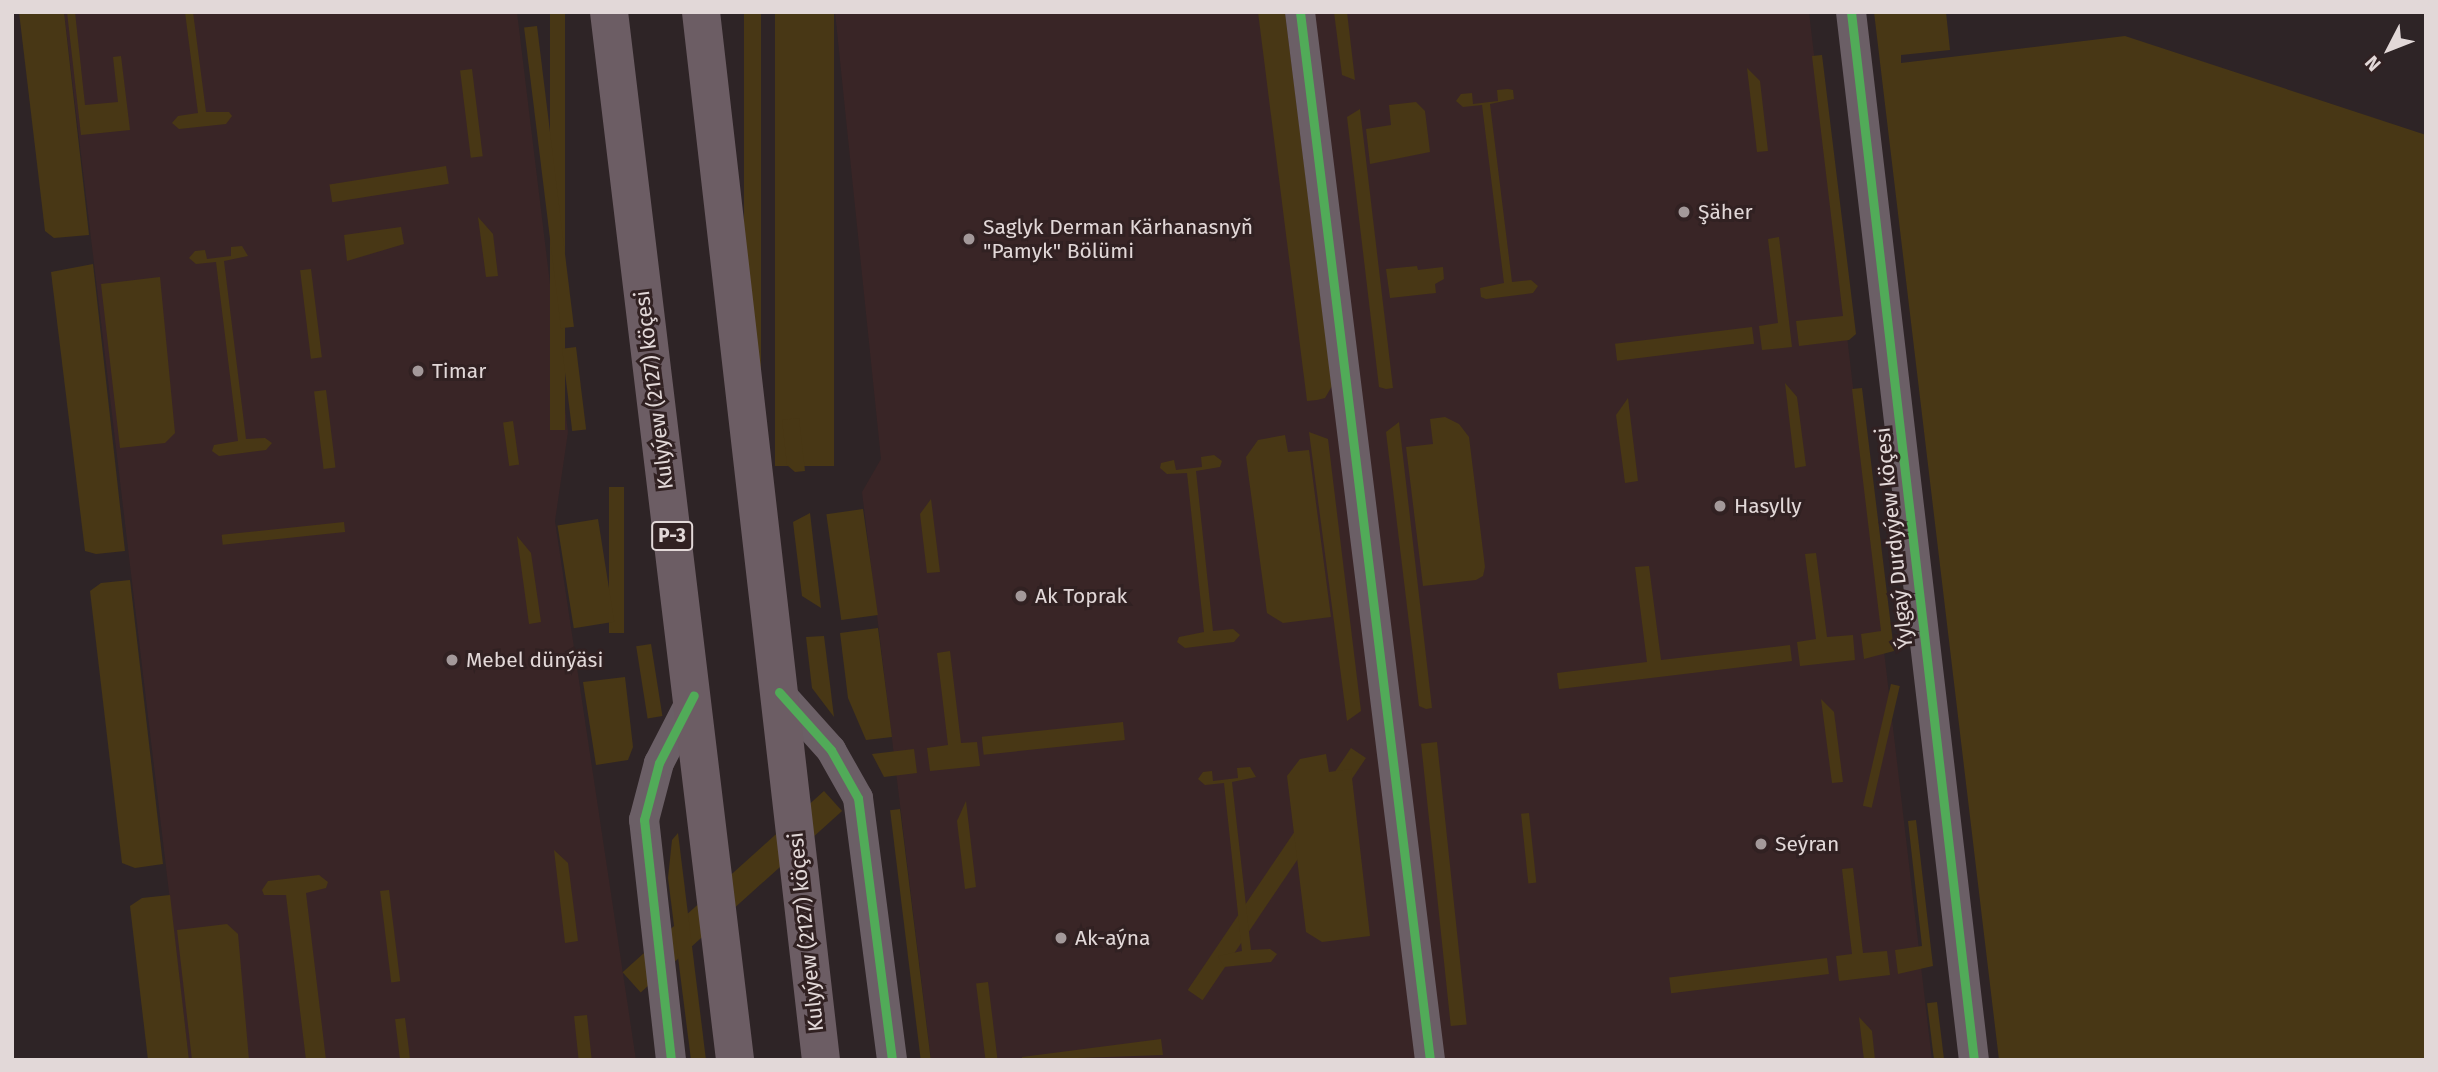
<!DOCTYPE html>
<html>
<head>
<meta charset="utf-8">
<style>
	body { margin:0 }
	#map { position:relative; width:2438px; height:1072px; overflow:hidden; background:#2e2426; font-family:"Fira Sans",sans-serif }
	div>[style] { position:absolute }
	.built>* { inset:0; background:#392526 }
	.green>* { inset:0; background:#483715; transform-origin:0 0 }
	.minor>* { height:30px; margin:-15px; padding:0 15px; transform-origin:15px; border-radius:15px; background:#6b5f66 }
	.trunk>* { height:38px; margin:-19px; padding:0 19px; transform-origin:19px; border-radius:19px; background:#6c5d64 }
	.cycleway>* { height:9px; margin:-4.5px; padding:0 4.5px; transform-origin:4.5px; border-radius:4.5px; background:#51ab58 }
	.dots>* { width:19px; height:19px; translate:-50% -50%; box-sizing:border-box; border:4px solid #312122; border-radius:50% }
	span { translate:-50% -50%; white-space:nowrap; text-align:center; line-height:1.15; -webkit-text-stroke:6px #312122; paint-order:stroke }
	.shield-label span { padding:2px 5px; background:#312122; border:2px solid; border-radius:5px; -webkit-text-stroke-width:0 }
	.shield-label { font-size:19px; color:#e2d8d8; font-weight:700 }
	.poi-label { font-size:21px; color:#e2d8d8 }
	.left { translate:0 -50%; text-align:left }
	.street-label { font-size:21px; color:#e2d8d8 }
	.frame { position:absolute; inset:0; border:14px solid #e2d8d8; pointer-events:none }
	.north { position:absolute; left:2354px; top:14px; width:70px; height:70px; -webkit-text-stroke:5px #312122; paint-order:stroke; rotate:228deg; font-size:19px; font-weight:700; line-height:28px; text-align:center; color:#e2d8d8 }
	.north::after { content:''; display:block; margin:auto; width:24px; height:32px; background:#e2d8d8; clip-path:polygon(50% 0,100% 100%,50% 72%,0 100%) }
</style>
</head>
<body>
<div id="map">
	<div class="built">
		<div style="clip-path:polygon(64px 12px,517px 12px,568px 432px,555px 521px,636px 1060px,189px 1060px)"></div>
		<div style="clip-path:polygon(835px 12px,1809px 12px,1932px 1060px,931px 1060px,862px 492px,881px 459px)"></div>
	</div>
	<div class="green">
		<div style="clip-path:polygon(19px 12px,64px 12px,89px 235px,54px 238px,45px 231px)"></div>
		<div style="clip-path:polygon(67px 12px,75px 12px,85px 105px,118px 102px,113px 57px,121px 56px,130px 130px,81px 135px)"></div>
		<div style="clip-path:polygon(185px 12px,193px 12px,206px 112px,229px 112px,232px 116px,226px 124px,179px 129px,172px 123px,178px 116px,198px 113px)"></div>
		<div style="left:550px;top:12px;width:15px;height:418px"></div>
		<div style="left:744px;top:12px;width:17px;height:395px"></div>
		<div style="left:775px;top:12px;width:59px;height:454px"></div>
		<div style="clip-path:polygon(1258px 12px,1285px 12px,1332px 386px,1325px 398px,1317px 400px,1307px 401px)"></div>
		<div style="clip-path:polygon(1334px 12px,1347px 12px,1355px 80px,1342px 75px)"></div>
		<div style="clip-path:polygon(1874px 12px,1946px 12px,1950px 50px,1901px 55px,1901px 63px,2125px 36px,2426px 135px,2426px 1060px,1999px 1060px)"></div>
		<div style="left:537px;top:26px;width:303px;height:13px;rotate:83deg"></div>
		<div style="clip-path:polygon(1822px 55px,1856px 334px,1849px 340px,1799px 346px,1796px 321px,1843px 316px,1812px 56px)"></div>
		<div style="clip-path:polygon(1747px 68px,1760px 81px,1768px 151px,1757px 152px)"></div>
		<div style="left:472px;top:69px;width:88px;height:12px;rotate:83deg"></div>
		<div style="clip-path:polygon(1508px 89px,1513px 90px,1514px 99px,1490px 104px,1512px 282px,1531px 280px,1538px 286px,1533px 293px,1486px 299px,1481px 297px,1480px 288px,1504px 283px,1482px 105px,1463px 107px,1456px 101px,1461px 94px,1472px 93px,1473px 104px,1498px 101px,1497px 90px)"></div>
		<div style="clip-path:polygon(1416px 102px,1425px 111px,1430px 152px,1370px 164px,1366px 129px,1391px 125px,1389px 105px)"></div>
		<div style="clip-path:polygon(1360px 109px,1393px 388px,1386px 389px,1379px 387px,1347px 117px)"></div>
		<div style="left:446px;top:166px;width:18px;height:118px;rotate:81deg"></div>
		<div style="clip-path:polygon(478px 217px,493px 234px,498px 276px,486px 277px)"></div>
		<div style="clip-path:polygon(401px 227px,404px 244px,347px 261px,344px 235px)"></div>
		<div style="clip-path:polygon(1779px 237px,1792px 347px,1762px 350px,1759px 326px,1778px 323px,1768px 239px)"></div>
		<div style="clip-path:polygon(242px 246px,248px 256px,224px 261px,246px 439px,265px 438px,272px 443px,266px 450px,219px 456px,212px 451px,214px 445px,238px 441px,216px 262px,196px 264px,189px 258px,195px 251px,205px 250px,207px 259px,231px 256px,231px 247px)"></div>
		<div style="clip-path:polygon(93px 264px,125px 551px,96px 554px,85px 551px,51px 272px)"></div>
		<div style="clip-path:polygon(1417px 266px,1418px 270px,1443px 267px,1444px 279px,1435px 284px,1436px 293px,1390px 298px,1386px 269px)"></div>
		<div style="left:311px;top:269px;width:89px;height:11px;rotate:83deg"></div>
		<div style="clip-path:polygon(160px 277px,175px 433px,165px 443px,120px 448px,101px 284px)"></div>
		<div style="left:1752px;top:327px;width:17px;height:138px;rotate:83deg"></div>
		<div style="left:576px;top:347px;width:83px;height:14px;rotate:83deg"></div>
		<div style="clip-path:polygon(1785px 383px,1797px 397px,1806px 466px,1795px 468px)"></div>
		<div style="clip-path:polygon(1862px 388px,1894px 651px,1864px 659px,1861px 634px,1881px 631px,1852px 389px)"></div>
		<div style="left:326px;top:390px;width:78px;height:12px;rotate:83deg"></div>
		<div style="clip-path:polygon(1628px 398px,1638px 481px,1625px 483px,1616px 415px)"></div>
		<div style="clip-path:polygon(1445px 417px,1459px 424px,1469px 437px,1485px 567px,1483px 576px,1476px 580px,1423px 586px,1406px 447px,1433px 444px,1430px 419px)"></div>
		<div style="clip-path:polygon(799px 418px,805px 471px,795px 472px,787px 465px,782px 420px)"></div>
		<div style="left:513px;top:421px;width:44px;height:10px;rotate:82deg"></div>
		<div style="clip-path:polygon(1399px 422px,1432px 708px,1426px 709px,1419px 706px,1386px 432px)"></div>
		<div style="clip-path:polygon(1309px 432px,1328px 439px,1361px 711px,1347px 721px)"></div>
		<div style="clip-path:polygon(1285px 435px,1288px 452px,1309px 450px,1331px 617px,1283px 623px,1267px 613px,1246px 457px,1258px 440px)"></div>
		<div style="clip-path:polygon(1214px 455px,1222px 461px,1220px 467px,1196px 471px,1213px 631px,1233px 629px,1240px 635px,1234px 642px,1185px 648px,1177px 642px,1179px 637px,1204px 632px,1187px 473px,1167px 474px,1160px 468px,1161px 463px,1174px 460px,1176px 470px,1202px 467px,1201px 457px)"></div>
		<div style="left:609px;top:487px;width:15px;height:146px"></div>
		<div style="clip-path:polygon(931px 499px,940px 572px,927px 573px,920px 514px)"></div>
		<div style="left:863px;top:509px;width:107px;height:37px;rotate:82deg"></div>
		<div style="clip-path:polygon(810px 513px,821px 608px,802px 596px,793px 522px)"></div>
		<div style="left:598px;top:519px;width:104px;height:41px;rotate:81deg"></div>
		<div style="left:344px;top:522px;width:10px;height:123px;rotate:84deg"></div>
		<div style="clip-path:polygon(517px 536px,531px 553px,541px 622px,529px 624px)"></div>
		<div style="clip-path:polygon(1816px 553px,1827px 637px,1853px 635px,1855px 660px,1800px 666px,1797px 642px,1816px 639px,1805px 554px)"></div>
		<div style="clip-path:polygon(1649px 566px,1661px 660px,1790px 645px,1792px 661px,1559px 689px,1557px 673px,1647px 662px,1635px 567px)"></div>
		<div style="clip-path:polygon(130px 580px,163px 864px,135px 868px,122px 863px,90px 591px,101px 583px)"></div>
		<div style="clip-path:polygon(878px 628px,892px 737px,866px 740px,848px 698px,840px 633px)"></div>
		<div style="clip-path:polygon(824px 636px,834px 717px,812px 688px,806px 637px)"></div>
		<div style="left:651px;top:644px;width:73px;height:15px;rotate:81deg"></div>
		<div style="clip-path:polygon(950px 651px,961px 743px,977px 742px,980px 766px,930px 771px,927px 748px,948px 745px,937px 653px)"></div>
		<div style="clip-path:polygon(625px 677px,633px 747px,628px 760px,596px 765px,583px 682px)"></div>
		<div style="left:1891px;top:684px;width:9px;height:125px;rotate:13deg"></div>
		<div style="clip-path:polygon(1821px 699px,1834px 712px,1843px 782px,1832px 783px)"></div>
		<div style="left:1123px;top:722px;width:18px;height:142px;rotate:84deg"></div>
		<div style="left:1437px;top:742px;width:284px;height:16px;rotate:84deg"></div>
		<div style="left:1351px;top:748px;width:18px;height:292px;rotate:34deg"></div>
		<div style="clip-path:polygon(914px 749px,917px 773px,884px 777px,872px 754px)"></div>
		<div style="clip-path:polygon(1326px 754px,1329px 772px,1351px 769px,1370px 936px,1322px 942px,1306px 932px,1287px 776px,1300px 759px)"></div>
		<div style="clip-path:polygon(1250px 767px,1256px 777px,1232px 782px,1251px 950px,1270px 949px,1277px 954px,1271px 962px,1224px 967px,1218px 956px,1242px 951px,1224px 783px,1205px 785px,1198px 779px,1203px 772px,1212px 771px,1213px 781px,1238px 778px,1237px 768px)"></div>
		<div style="left:824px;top:791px;width:27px;height:271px;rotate:48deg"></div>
		<div style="clip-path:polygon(966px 801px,976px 887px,965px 889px,957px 821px)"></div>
		<div style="left:900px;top:809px;width:253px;height:10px;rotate:83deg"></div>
		<div style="left:1529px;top:813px;width:70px;height:8px;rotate:84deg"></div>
		<div style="clip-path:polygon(1916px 820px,1933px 966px,1898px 974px,1895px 950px,1922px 946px,1908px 821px)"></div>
		<div style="clip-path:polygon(678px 833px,706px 1060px,691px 1060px,668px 878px,672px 840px)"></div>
		<div style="clip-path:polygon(554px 850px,568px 863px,578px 941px,565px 943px)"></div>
		<div style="clip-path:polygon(1853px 868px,1863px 953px,1887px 951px,1890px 975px,1839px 981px,1836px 956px,1852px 954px,1842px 869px)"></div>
		<div style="clip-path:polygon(319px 875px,328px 882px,326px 888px,306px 893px,326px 1060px,306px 1060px,286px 895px,264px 895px,262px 890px,268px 881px)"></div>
		<div style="left:389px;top:890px;width:92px;height:9px;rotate:83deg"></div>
		<div style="clip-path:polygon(170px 895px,189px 1060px,148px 1060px,130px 906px,142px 898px)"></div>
		<div style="clip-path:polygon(227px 924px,238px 934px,249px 1060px,192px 1060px,177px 930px)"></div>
		<div style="left:1827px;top:958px;width:16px;height:159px;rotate:83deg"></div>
		<div style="left:988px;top:982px;width:79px;height:12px;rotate:83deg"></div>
		<div style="left:1937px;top:1002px;width:58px;height:10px;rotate:83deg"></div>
		<div style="left:587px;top:1015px;width:45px;height:13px;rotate:84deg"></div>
		<div style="clip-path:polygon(1859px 1017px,1872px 1031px,1875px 1060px,1864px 1060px)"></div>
		<div style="left:405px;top:1018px;width:42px;height:10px;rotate:83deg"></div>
		<div style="clip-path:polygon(1161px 1039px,1163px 1055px,1022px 1060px,1022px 1057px)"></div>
	</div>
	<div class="minor">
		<div style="left:1300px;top:12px;width:1056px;rotate:82.93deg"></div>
		<div style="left:1851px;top:12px;width:1055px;rotate:83.31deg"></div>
		<div style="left:779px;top:692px;width:78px;rotate:48.1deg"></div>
		<div style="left:831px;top:750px;width:55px;rotate:60.6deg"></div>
		<div style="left:858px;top:798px;width:264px;rotate:82.6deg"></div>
		<div style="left:671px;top:1060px;width:242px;rotate:-96.4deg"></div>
		<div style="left:644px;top:820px;width:59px;rotate:-75.3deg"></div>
		<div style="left:659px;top:763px;width:76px;rotate:-62.8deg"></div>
	</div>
	<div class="trunk">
		<div style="left:609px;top:12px;width:1056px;rotate:83.14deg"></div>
		<div style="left:701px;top:12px;width:1055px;rotate:83.47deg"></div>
	</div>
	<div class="cycleway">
		<div style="left:1300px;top:12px;width:1056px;rotate:82.93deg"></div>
		<div style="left:1851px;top:12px;width:1055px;rotate:83.31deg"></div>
		<div style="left:779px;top:692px;width:78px;rotate:48.1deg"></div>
		<div style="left:831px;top:750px;width:55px;rotate:60.6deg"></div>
		<div style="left:858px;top:798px;width:264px;rotate:82.6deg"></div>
		<div style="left:671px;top:1060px;width:242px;rotate:-96.4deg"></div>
		<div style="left:644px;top:820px;width:59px;rotate:-75.3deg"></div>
		<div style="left:659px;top:763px;width:76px;rotate:-62.8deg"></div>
	</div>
	<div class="dots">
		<div style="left:1684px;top:212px;background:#a3999a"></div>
		<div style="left:969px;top:239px;background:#a3999a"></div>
		<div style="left:418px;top:371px;background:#a3999a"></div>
		<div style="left:1720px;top:506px;background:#a3999a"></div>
		<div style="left:1021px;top:596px;background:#a3999a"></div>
		<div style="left:452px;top:660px;background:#a3999a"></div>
		<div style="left:1761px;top:844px;background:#a3999a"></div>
		<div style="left:1061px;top:938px;background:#a3999a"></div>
	</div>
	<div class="shield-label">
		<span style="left:672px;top:536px">P-3</span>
	</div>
	<div class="poi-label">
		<span class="left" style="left:1698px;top:212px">Şäher</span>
		<span class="left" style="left:983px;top:239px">Saglyk Derman Kärhanasnyň<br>"Pamyk" Bölümi</span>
		<span class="left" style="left:432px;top:371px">Timar</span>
		<span class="left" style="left:1734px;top:506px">Hasylly</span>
		<span class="left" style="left:1035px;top:596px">Ak Toprak</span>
		<span class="left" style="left:466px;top:660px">Mebel dünýäsi</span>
		<span class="left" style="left:1775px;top:844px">Seýran</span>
		<span class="left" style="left:1075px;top:938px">Ak-aýna</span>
	</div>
	<div class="street-label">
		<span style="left:654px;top:390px;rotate:-97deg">Kulyýew (2127) köçesi</span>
		<span style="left:1894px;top:538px;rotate:-96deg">Ýylgaý Durdyýew köçesi</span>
		<span style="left:806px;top:932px;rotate:-96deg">Kulyýew (2127) köçesi</span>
	</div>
	<div class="frame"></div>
	<div class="north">N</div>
</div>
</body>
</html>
